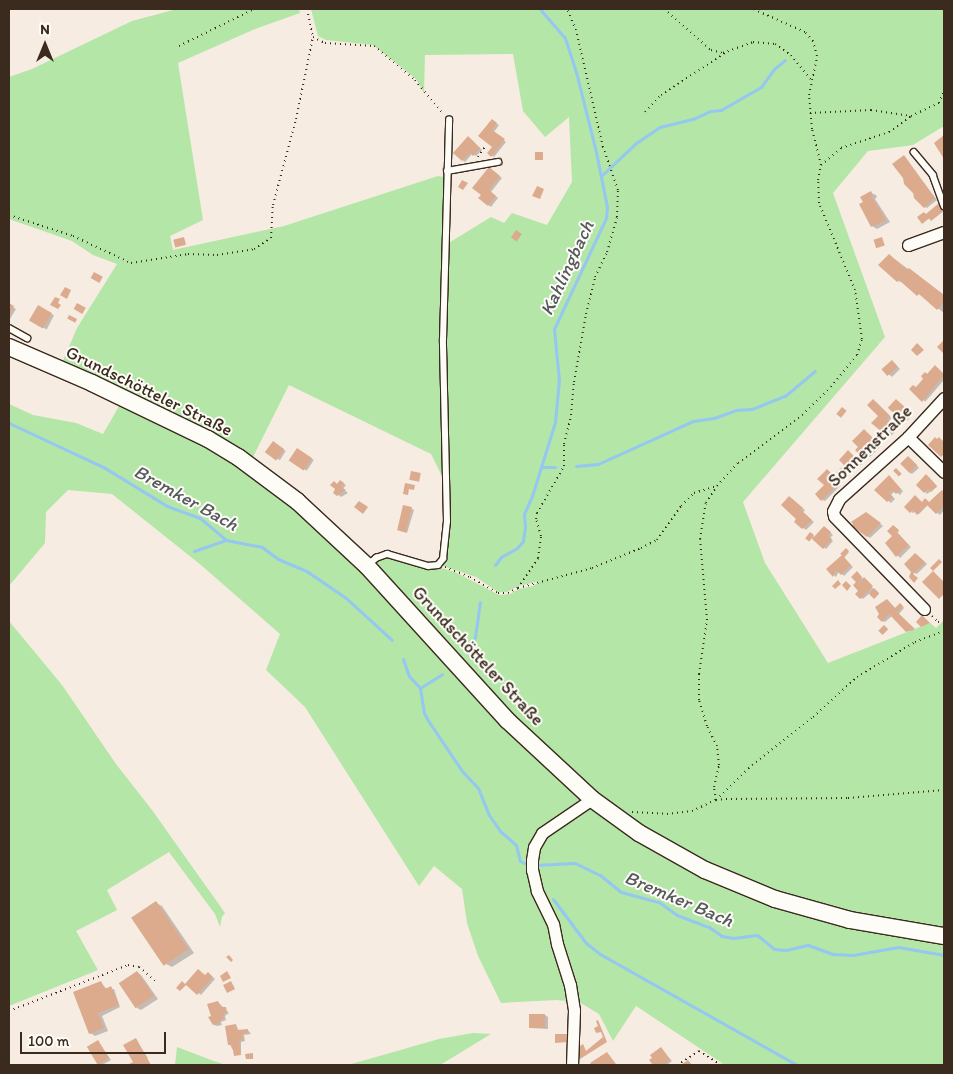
<!DOCTYPE html>
<html>
<head>
<meta charset="utf-8">
<style>
	body { margin:0 }
	#map { position:relative; width:953px; height:1074px; overflow:hidden; background:#f6ece2; font-family:Itim,sans-serif }
	div>[style] { position:absolute }
	.green>* { inset:0; background:#b3e6a7 }
	.shadow>* { inset:0; background:#0003; transform-origin:0 0 }
	.stream>* { height:3px; margin:-1.5px; padding:0 1.5px; transform-origin:1.5px; border-radius:1.5px; background:#95c7f1 }
	.building>* { inset:0; background:#dcab8e; transform-origin:0 0 }
	.path>* { height:2px; margin-top:-1px; transform-origin:0; background:repeating-linear-gradient(90deg,#3b2a1e 0 1px,transparent 0 5px) }
	.roads { filter:drop-shadow(1px 0 #3b2a1e) drop-shadow(-1px 0 #3b2a1e) drop-shadow(0 1px #3b2a1e) drop-shadow(0 -1px #3b2a1e) }
	.lane>* { height:5.5px; margin:-2.75px; padding:0 2.75px; transform-origin:2.75px; border-radius:2.75px; background:#fdfcf7 }
	.street>* { height:11px; margin:-5.5px; padding:0 5.5px; transform-origin:5.5px; border-radius:5.5px; background:#fdfcf7 }
	.secondary>* { height:16px; margin:-8px; padding:0 8px; transform-origin:8px; border-radius:8px; background:#fdfcf7 }
	span { translate:-50% -50%; white-space:nowrap; text-align:center; line-height:1.15; -webkit-text-stroke:4px #fdfcf7; paint-order:stroke }
	.street-label { font-size:18px; color:#3b2a1e }
	.water-label { font-size:19px; color:#56595d; font-style:italic }
	.frame { position:absolute; inset:0; border:10px solid #3b2a1e; pointer-events:none }
	.north { position:absolute; left:20px; top:20px; width:50px; height:50px; -webkit-text-stroke:4px #fdfcf7; paint-order:stroke; rotate:0deg; font-size:14px; font-weight:700; line-height:20px; text-align:center; color:#3b2a1e }
	.north::after { content:''; display:block; margin:auto; width:18px; height:22px; background:#3b2a1e; clip-path:polygon(50% 0,100% 100%,50% 72%,0 100%) }
	.scale { position:absolute; left:20px; top:1032px; width:146px; height:22px; box-sizing:border-box; border:2px solid #3b2a1e; border-top:0; padding-left:6px; font-size:15px; line-height:18px; white-space:nowrap; color:#3b2a1e; -webkit-text-stroke:4px #fdfcf7; paint-order:stroke }
</style>
</head>
<body>
<div id="map">
	<div class="green">
		<div style="clip-path:polygon(177px 9px,299px 9px,300px 13px,255px 29px,178px 63px,203px 220px,170px 236px,173px 250px,284px 226px,438px 176px,444px 177px,442px 476px,431px 454px,289px 385px,253px 457px,242px 453px,62px 363px,77px 328px,117px 264px,93px 255px,72px 241px,9px 219px,9px 77px,32px 69px,132px 21px)"></div>
		<div style="clip-path:polygon(311px 9px,944px 9px,944px 126px,913px 145px,868px 151px,833px 193px,885px 337px,743px 502px,765px 563px,828px 663px,930px 623px,936px 628px,944px 620px,944px 1065px,725px 1065px,636px 1006px,613px 1041px,599px 1014px,579px 1002px,556px 1000px,501px 1003px,478px 956px,467px 923px,462px 889px,434px 866px,419px 886px,305px 707px,266px 670px,280px 634px,201px 565px,112px 494px,68px 490px,46px 512px,45px 543px,9px 586px,9px 404px,33px 415px,76px 423px,103px 434px,122px 401px,208px 439px,371px 565px,378px 559px,388px 556px,438px 567px,455px 572px,499px 595px,510px 594px,519px 589px,533px 586px,540px 581px,518px 586px,507px 592px,498px 592px,476px 577px,440px 565px,446px 540px,444px 340px,447px 244px,491px 217px,504px 223px,512px 213px,547px 225px,572px 182px,569px 117px,545px 137px,523px 111px,513px 54px,425px 55px,424px 93px,416px 79px,373px 45px,326px 40px,318px 36px)"></div>
		<div style="clip-path:polygon(9px 621px,62px 685px,116px 764px,152px 810px,225px 913px,222px 917px,220px 927px,215px 914px,169px 852px,107px 890px,117px 910px,76px 931px,98px 970px,9px 1006px)"></div>
		<div style="clip-path:polygon(473px 1033px,491px 1034px,440px 1065px,348px 1065px,439px 1039px)"></div>
		<div style="clip-path:polygon(177px 1047px,211px 1060px,226px 1065px,175px 1065px)"></div>
	</div>
	<div class="shadow">
		<div style="clip-path:polygon(492px 121px,499px 125px,494px 132px,506px 142px,494px 157px,489px 153px,494px 147px,479px 136px)"></div>
		<div style="clip-path:polygon(471px 139px,482px 150px,476px 156px,472px 154px,465px 162px,454px 153px)"></div>
		<div style="clip-path:polygon(904px 157px,937px 200px,927px 208px,925px 207px)"></div>
		<div style="clip-path:polygon(492px 170px,502px 178px,491px 192px,498px 198px,491px 207px,480px 198px)"></div>
		<div style="clip-path:polygon(871px 193px,876px 195px,877px 197px,875px 199px,890px 222px,877px 229px,872px 226px,865px 202px)"></div>
		<div style="clip-path:polygon(940px 205px,944px 211px,932px 220px,930px 218px,923px 223px,926px 215px)"></div>
		<div style="clip-path:polygon(889px 255px,944px 295px,944px 313px,905px 283px,897px 281px)"></div>
		<div style="clip-path:polygon(9px 305px,16px 309px,10px 319px,9px 318px)"></div>
		<div style="left:38px;top:307px;width:18px;height:16px;rotate:27deg"></div>
		<div style="clip-path:polygon(894px 363px,900px 369px,892px 377px,884px 370px)"></div>
		<div style="clip-path:polygon(938px 368px,944px 374px,944px 380px,925px 402px,916px 388px,928px 375px)"></div>
		<div style="clip-path:polygon(876px 402px,892px 418px,889px 421px,897px 430px,890px 437px,873px 423px,879px 416px)"></div>
		<div style="clip-path:polygon(899px 402px,912px 415px,907px 421px,904px 419px)"></div>
		<div style="clip-path:polygon(864px 430px,881px 446px,870px 457px,865px 453px,862px 456px,857px 450px)"></div>
		<div style="left:273px;top:443px;width:15px;height:11px;rotate:32deg"></div>
		<div style="left:297px;top:449px;width:20px;height:13px;rotate:33deg"></div>
		<div style="clip-path:polygon(849px 452px,862px 464px,844px 479px,838px 473px,846px 465px)"></div>
		<div style="clip-path:polygon(911px 459px,919px 468px,912px 474px,910px 473px)"></div>
		<div style="clip-path:polygon(829px 472px,841px 485px,825px 501px,822px 500px)"></div>
		<div style="clip-path:polygon(889px 477px,903px 491px,900px 495px,895px 491px,891px 495px,895px 499px,891px 503px,876px 490px)"></div>
		<div style="clip-path:polygon(929px 477px,937px 487px,927px 494px,925px 492px)"></div>
		<div style="clip-path:polygon(343px 483px,346px 485px,343px 489px,348px 493px,341px 497px,335px 492px,338px 485px)"></div>
		<div style="clip-path:polygon(942px 491px,944px 492px,944px 510px,940px 515px,928px 505px,919px 514px,916px 511px,913px 513px,911px 512px,922px 502px,930px 504px)"></div>
		<div style="clip-path:polygon(792px 499px,805px 510px,803px 513px,814px 522px,806px 530px,795px 522px,798px 519px)"></div>
		<div style="clip-path:polygon(411px 508px,414px 510px,407px 533px,400px 531px)"></div>
		<div style="clip-path:polygon(869px 515px,883px 526px,870px 538px,854px 526px)"></div>
		<div style="clip-path:polygon(894px 526px,899px 531px,896px 534px,911px 547px,900px 558px,887px 543px,894px 536px)"></div>
		<div style="clip-path:polygon(827px 529px,833px 535px,830px 538px,833px 541px,826px 549px,812px 538px,810px 540px,807px 538px,810px 533px,815px 538px)"></div>
		<div style="clip-path:polygon(846px 550px,849px 552px,844px 558px,853px 567px,844px 576px,839px 571px,836px 577px,828px 570px,843px 555px)"></div>
		<div style="clip-path:polygon(916px 554px,927px 564px,917px 574px,914px 573px)"></div>
		<div style="clip-path:polygon(857px 573px,879px 594px,875px 598px,870px 593px,863px 599px,861px 598px,860px 591px,855px 586px,859px 582px)"></div>
		<div style="clip-path:polygon(887px 600px,896px 609px,903px 606px,904px 608px,899px 614px,914px 630px,907px 631px,892px 616px,885px 622px,882px 621px)"></div>
		<div style="clip-path:polygon(156px 903px,162px 906px,194px 953px,172px 967px,166px 964px)"></div>
		<div style="clip-path:polygon(137px 972px,141px 975px,158px 999px,141px 1010px,137px 1008px)"></div>
		<div style="clip-path:polygon(210px 975px,215px 979px,201px 995px,187px 984px)"></div>
		<div style="clip-path:polygon(101px 983px,107px 989px,114px 989px,120px 1007px,102px 1016px,108px 1031px,95px 1036px,90px 1033px)"></div>
		<div style="clip-path:polygon(218px 1002px,229px 1013px,225px 1016px,226px 1020px,221px 1022px,222px 1025px,217px 1026px,214px 1025px)"></div>
		<div style="clip-path:polygon(545px 1015px,548px 1017px,548px 1029px,530px 1028px)"></div>
		<div style="clip-path:polygon(236px 1025px,239px 1031px,248px 1030px,251px 1034px,244px 1035px,245px 1041px,241px 1042px,241px 1055px,236px 1055px,230px 1045px)"></div>
		<div style="clip-path:polygon(136px 1040px,148px 1058px,146px 1059px,150px 1065px,130px 1065px,135px 1062px)"></div>
		<div style="clip-path:polygon(98px 1041px,111px 1060px,102px 1065px,99px 1064px)"></div>
		<div style="clip-path:polygon(661px 1049px,672px 1061px,667px 1065px,654px 1065px,651px 1060px)"></div>
		<div style="clip-path:polygon(607px 1053px,617px 1065px,593px 1065px,592px 1063px)"></div>
	</div>
	<div class="stream">
		<div style="left:601px;top:176px;width:48px;rotate:-43.3deg"></div>
		<div style="left:636px;top:143px;width:29px;rotate:-34deg"></div>
		<div style="left:660px;top:127px;width:36px;rotate:-14deg"></div>
		<div style="left:695px;top:118px;width:17px;rotate:-25deg"></div>
		<div style="left:710px;top:111px;width:11px;rotate:-5deg"></div>
		<div style="left:721px;top:110px;width:46px;rotate:-29.9deg"></div>
		<div style="left:761px;top:87px;width:22px;rotate:-54deg"></div>
		<div style="left:774px;top:69px;width:14px;rotate:-39deg"></div>
		<div style="left:9px;top:423px;width:106px;rotate:25.1deg"></div>
		<div style="left:105px;top:468px;width:73px;rotate:31.5deg"></div>
		<div style="left:167px;top:506px;width:35px;rotate:20deg"></div>
		<div style="left:200px;top:518px;width:34px;rotate:40deg"></div>
		<div style="left:226px;top:540px;width:37px;rotate:11deg"></div>
		<div style="left:262px;top:547px;width:20px;rotate:37deg"></div>
		<div style="left:278px;top:559px;width:33px;rotate:23deg"></div>
		<div style="left:308px;top:572px;width:46px;rotate:34.4deg"></div>
		<div style="left:346px;top:598px;width:62px;rotate:42.4deg"></div>
		<div style="left:576px;top:466px;width:22px;rotate:-5deg"></div>
		<div style="left:598px;top:464px;width:104px;rotate:-24.4deg"></div>
		<div style="left:693px;top:421px;width:21px;rotate:-8deg"></div>
		<div style="left:714px;top:418px;width:23px;rotate:-20deg"></div>
		<div style="left:736px;top:410px;width:16px;rotate:-4deg"></div>
		<div style="left:752px;top:409px;width:35px;rotate:-22deg"></div>
		<div style="left:785px;top:396px;width:39px;rotate:-40deg"></div>
		<div style="left:542px;top:467px;width:13px"></div>
		<div style="left:194px;top:551px;width:34px;rotate:-19deg"></div>
		<div style="left:495px;top:565px;width:10px;rotate:-53deg"></div>
		<div style="left:501px;top:557px;width:18px;rotate:-29deg"></div>
		<div style="left:517px;top:548px;width:9px;rotate:-49deg"></div>
		<div style="left:523px;top:541px;width:15px;rotate:-82deg"></div>
		<div style="left:525px;top:526px;width:12px;rotate:-95deg"></div>
		<div style="left:524px;top:514px;width:20px;rotate:-66deg"></div>
		<div style="left:532px;top:496px;width:77px;rotate:-72.7deg"></div>
		<div style="left:555px;top:422px;width:42px;rotate:-84.6deg"></div>
		<div style="left:559px;top:380px;width:51px;rotate:-95.6deg"></div>
		<div style="left:554px;top:329px;width:123px;rotate:-64.9deg"></div>
		<div style="left:606px;top:218px;width:11px;rotate:-85deg"></div>
		<div style="left:607px;top:207px;width:56px;rotate:-101.3deg"></div>
		<div style="left:596px;top:152px;width:82px;rotate:-104deg"></div>
		<div style="left:576px;top:72px;width:36px;rotate:-108deg"></div>
		<div style="left:565px;top:38px;width:35px;rotate:-131deg"></div>
		<div style="left:542px;top:12px;width:3px;rotate:-108deg"></div>
		<div style="left:467px;top:650px;width:15px;rotate:-58deg"></div>
		<div style="left:475px;top:637px;width:35px;rotate:-82deg"></div>
		<div style="left:403px;top:659px;width:18px;rotate:71deg"></div>
		<div style="left:409px;top:676px;width:16px;rotate:47deg"></div>
		<div style="left:420px;top:688px;width:25px;rotate:81deg"></div>
		<div style="left:424px;top:713px;width:10px;rotate:61deg"></div>
		<div style="left:429px;top:722px;width:59px;rotate:56deg"></div>
		<div style="left:462px;top:771px;width:23px;rotate:47deg"></div>
		<div style="left:478px;top:788px;width:29px;rotate:68deg"></div>
		<div style="left:489px;top:815px;width:19px;rotate:55deg"></div>
		<div style="left:500px;top:831px;width:21px;rotate:41deg"></div>
		<div style="left:516px;top:845px;width:16px;rotate:76deg"></div>
		<div style="left:520px;top:861px;width:10px;rotate:24deg"></div>
		<div style="left:420px;top:688px;width:26px;rotate:-32deg"></div>
		<div style="left:535px;top:865px;width:40px;rotate:-2.9deg"></div>
		<div style="left:575px;top:863px;width:28px;rotate:26deg"></div>
		<div style="left:600px;top:875px;width:27px;rotate:39deg"></div>
		<div style="left:621px;top:892px;width:39px;rotate:15deg"></div>
		<div style="left:659px;top:902px;width:22px;rotate:36deg"></div>
		<div style="left:677px;top:915px;width:34px;rotate:21deg"></div>
		<div style="left:709px;top:927px;width:16px;rotate:35deg"></div>
		<div style="left:722px;top:936px;width:11px;rotate:10deg"></div>
		<div style="left:733px;top:938px;width:24px;rotate:-7deg"></div>
		<div style="left:757px;top:935px;width:22px;rotate:39deg"></div>
		<div style="left:774px;top:949px;width:12px;rotate:5deg"></div>
		<div style="left:786px;top:950px;width:23px;rotate:-13deg"></div>
		<div style="left:808px;top:945px;width:27px;rotate:20deg"></div>
		<div style="left:833px;top:954px;width:20px;rotate:3deg"></div>
		<div style="left:853px;top:955px;width:46px;rotate:-10.1deg"></div>
		<div style="left:898px;top:947px;width:47px;rotate:9.9deg"></div>
		<div style="left:553px;top:899px;width:55px;rotate:53.1deg"></div>
		<div style="left:586px;top:943px;width:18px;rotate:38deg"></div>
		<div style="left:600px;top:954px;width:226px;rotate:29.4deg"></div>
	</div>
	<div class="building">
		<div style="clip-path:polygon(492px 119px,497px 123px,492px 130px,505px 139px,491px 157px,487px 153px,492px 147px,478px 136px)"></div>
		<div style="clip-path:polygon(944px 135px,944px 159px,934px 143px)"></div>
		<div style="clip-path:polygon(468px 136px,480px 148px,473px 156px,470px 153px,462px 161px,453px 153px)"></div>
		<div style="left:535px;top:152px;width:8px;height:8px"></div>
		<div style="clip-path:polygon(904px 155px,935px 198px,924px 208px,914px 198px,913px 193px,904px 184px,903px 178px,892px 164px)"></div>
		<div style="clip-path:polygon(489px 167px,500px 176px,489px 190px,496px 196px,488px 206px,478px 198px,481px 195px,472px 188px)"></div>
		<div style="clip-path:polygon(462px 180px,468px 183px,463px 190px,458px 187px)"></div>
		<div style="clip-path:polygon(537px 186px,544px 189px,540px 199px,532px 196px)"></div>
		<div style="clip-path:polygon(871px 191px,873px 195px,871px 196px,886px 220px,871px 227px,859px 204px,863px 202px,860px 197px)"></div>
		<div style="clip-path:polygon(939px 203px,944px 210px,931px 221px,929px 218px,922px 224px,917px 217px,924px 212px,926px 214px)"></div>
		<div style="left:516px;top:230px;width:7px;height:9px;rotate:34deg"></div>
		<div style="left:184px;top:237px;width:8px;height:11px;rotate:76deg"></div>
		<div style="left:882px;top:237px;width:9px;height:9px;rotate:72deg"></div>
		<div style="clip-path:polygon(889px 254px,907px 270px,909px 268px,944px 295px,944px 302px,937px 310px,919px 294px,917px 296px,899px 280px,897px 282px,878px 265px)"></div>
		<div style="left:94px;top:272px;width:10px;height:7px;rotate:29deg"></div>
		<div style="clip-path:polygon(65px 287px,71px 290px,67px 299px,60px 295px)"></div>
		<div style="clip-path:polygon(55px 297px,60px 299px,58px 303px,61px 305px,58px 309px,50px 305px)"></div>
		<div style="clip-path:polygon(9px 303px,14px 306px,9px 316px)"></div>
		<div style="left:77px;top:303px;width:10px;height:7px;rotate:29deg"></div>
		<div style="left:38px;top:305px;width:16px;height:18px;rotate:30deg"></div>
		<div style="left:69px;top:315px;width:9px;height:4px;rotate:27deg"></div>
		<div style="clip-path:polygon(944px 340px,944px 354px,937px 347px)"></div>
		<div style="clip-path:polygon(917px 343px,924px 350px,917px 356px,911px 350px)"></div>
		<div style="left:892px;top:360px;width:9px;height:14px;rotate:49deg"></div>
		<div style="clip-path:polygon(935px 365px,944px 375px,922px 402px,909px 389px,913px 385px,916px 387px,923px 379px,921px 376px,925px 372px,927px 374px)"></div>
		<div style="clip-path:polygon(873px 399px,890px 416px,887px 419px,895px 428px,887px 436px,871px 423px,878px 416px,867px 405px)"></div>
		<div style="left:896px;top:399px;width:21px;height:12px;rotate:43deg"></div>
		<div style="left:842px;top:407px;width:6px;height:9px;rotate:39deg"></div>
		<div style="clip-path:polygon(864px 429px,879px 444px,867px 456px,864px 453px,861px 456px,855px 450px,858px 447px,852px 441px)"></div>
		<div style="clip-path:polygon(935px 437px,937px 439px,939px 437px,944px 442px,944px 454px,941px 457px,928px 445px)"></div>
		<div style="left:273px;top:441px;width:14px;height:14px;rotate:36deg"></div>
		<div style="left:297px;top:448px;width:18px;height:15px;rotate:34deg"></div>
		<div style="clip-path:polygon(848px 450px,860px 462px,842px 480px,836px 473px,844px 465px,839px 460px)"></div>
		<div style="left:908px;top:456px;width:13px;height:11px;rotate:45deg"></div>
		<div style="left:896px;top:468px;width:8px;height:4px;rotate:45deg"></div>
		<div style="clip-path:polygon(827px 469px,840px 482px,821px 501px,815px 494px,824px 485px,817px 479px)"></div>
		<div style="left:411px;top:471px;width:10px;height:9px;rotate:11deg"></div>
		<div style="clip-path:polygon(926px 474px,937px 486px,931px 492px,928px 489px,924px 493px,916px 485px)"></div>
		<div style="clip-path:polygon(889px 475px,901px 489px,896px 494px,892px 490px,889px 493px,893px 497px,887px 502px,874px 490px)"></div>
		<div style="clip-path:polygon(340px 480px,344px 483px,341px 487px,346px 490px,337px 496px,333px 493px,335px 489px,330px 485px,334px 481px,337px 484px)"></div>
		<div style="clip-path:polygon(405px 483px,415px 485px,414px 490px,409px 489px,408px 495px,403px 494px)"></div>
		<div style="clip-path:polygon(942px 490px,944px 492px,944px 506px,936px 514px,927px 505px,917px 515px,913px 510px,910px 513px,904px 507px,915px 495px,922px 502px,925px 498px,929px 502px)"></div>
		<div style="clip-path:polygon(789px 496px,803px 508px,801px 510px,812px 520px,802px 529px,794px 522px,796px 519px,781px 505px)"></div>
		<div style="clip-path:polygon(359px 501px,368px 507px,363px 514px,354px 507px)"></div>
		<div style="left:403px;top:505px;width:9px;height:26px;rotate:13deg"></div>
		<div style="clip-path:polygon(866px 512px,881px 523px,867px 537px,852px 526px,853px 524px,851px 522px)"></div>
		<div style="clip-path:polygon(893px 525px,899px 530px,897px 532px,909px 545px,896px 557px,885px 543px,892px 536px,887px 531px)"></div>
		<div style="clip-path:polygon(824px 526px,831px 532px,828px 536px,832px 539px,823px 549px,812px 539px)"></div>
		<div style="left:810px;top:532px;width:5px;height:8px;rotate:37deg"></div>
		<div style="clip-path:polygon(846px 548px,849px 551px,844px 557px,851px 565px,841px 575px,836px 570px,833px 577px,826px 569px,842px 555px,840px 554px)"></div>
		<div style="clip-path:polygon(915px 553px,925px 562px,913px 574px,918px 578px,914px 583px,909px 577px,911px 572px,904px 564px)"></div>
		<div style="clip-path:polygon(939px 559px,942px 562px,933px 571px,944px 582px,944px 594px,939px 599px,922px 582px,933px 571px,930px 568px)"></div>
		<div style="clip-path:polygon(857px 571px,862px 577px,858px 584px,864px 577px,873px 586px,860px 599px,855px 594px,858px 591px,853px 585px,856px 582px,851px 577px)"></div>
		<div style="clip-path:polygon(838px 580px,841px 584px,835px 589px,832px 586px)"></div>
		<div style="clip-path:polygon(846px 581px,851px 586px,847px 591px,842px 585px)"></div>
		<div style="clip-path:polygon(874px 588px,879px 593px,874px 599px,869px 594px)"></div>
		<div style="clip-path:polygon(887px 599px,895px 608px,900px 603px,903px 606px,897px 612px,915px 629px,906px 632px,889px 614px,882px 622px,877px 617px,879px 614px,875px 607px)"></div>
		<div style="clip-path:polygon(922px 615px,930px 623px,921px 627px,916px 622px)"></div>
		<div style="left:884px;top:625px;width:6px;height:8px;rotate:45deg"></div>
		<div style="left:156px;top:901px;width:58px;height:30px;rotate:56deg"></div>
		<div style="clip-path:polygon(229px 955px,233px 960px,231px 962px,226px 957px)"></div>
		<div style="clip-path:polygon(198px 969px,205px 975px,208px 972px,213px 977px,197px 995px,186px 985px,180px 991px,176px 988px,182px 981px,185px 984px)"></div>
		<div style="left:137px;top:971px;width:30px;height:22px;rotate:56deg"></div>
		<div style="clip-path:polygon(227px 971px,231px 978px,223px 982px,220px 976px)"></div>
		<div style="clip-path:polygon(101px 981px,105px 989px,111px 986px,119px 1005px,98px 1013px,104px 1028px,89px 1034px,73px 992px)"></div>
		<div style="left:231px;top:981px;width:9px;height:9px;rotate:63deg"></div>
		<div style="clip-path:polygon(218px 1001px,221px 1007px,226px 1007px,227px 1012px,223px 1014px,224px 1018px,219px 1021px,220px 1023px,213px 1025px,208px 1017px,211px 1016px,207px 1004px)"></div>
		<div style="left:529px;top:1014px;width:16px;height:14px"></div>
		<div style="clip-path:polygon(598px 1020px,607px 1042px,580px 1059px,577px 1048px,583px 1044px,586px 1051px,603px 1037px,601px 1032px,596px 1033px,594px 1028px,598px 1026px,596px 1021px)"></div>
		<div style="clip-path:polygon(236px 1024px,237px 1030px,248px 1029px,248px 1033px,242px 1034px,243px 1040px,239px 1041px,241px 1055px,234px 1056px,232px 1045px,228px 1045px,225px 1026px)"></div>
		<div style="clip-path:polygon(555px 1034px,568px 1034px,569px 1042px,555px 1043px)"></div>
		<div style="clip-path:polygon(136px 1038px,142px 1049px,151px 1065px,127px 1065px,133px 1062px,123px 1045px)"></div>
		<div style="left:98px;top:1040px;width:21px;height:13px;rotate:59deg"></div>
		<div style="clip-path:polygon(661px 1047px,670px 1059px,664px 1065px,653px 1065px,649px 1060px,652px 1058px,650px 1055px)"></div>
		<div style="clip-path:polygon(607px 1052px,615px 1063px,611px 1065px,592px 1065px,590px 1063px)"></div>
		<div style="clip-path:polygon(253px 1053px,253px 1059px,246px 1059px,245px 1054px)"></div>
		<div style="clip-path:polygon(688px 1060px,692px 1065px,681px 1065px)"></div>
	</div>
	<div class="path">
		<div style="left:307px;top:9px;width:29px;rotate:78deg"></div>
		<div style="left:313px;top:37px;width:13px;rotate:27deg"></div>
		<div style="left:325px;top:43px;width:49px;rotate:3.5deg"></div>
		<div style="left:374px;top:46px;width:53px;rotate:39.7deg"></div>
		<div style="left:415px;top:80px;width:45px;rotate:50.4deg"></div>
		<div style="left:664px;top:9px;width:62px;rotate:41.1deg"></div>
		<div style="left:711px;top:50px;width:12px;rotate:14deg"></div>
		<div style="left:723px;top:53px;width:32px;rotate:-20deg"></div>
		<div style="left:753px;top:42px;width:22px;rotate:5deg"></div>
		<div style="left:775px;top:44px;width:19px;rotate:35deg"></div>
		<div style="left:791px;top:55px;width:33px;rotate:51deg"></div>
		<div style="left:179px;top:46px;width:84px;rotate:-26.3deg"></div>
		<div style="left:645px;top:112px;width:23px;rotate:-47deg"></div>
		<div style="left:661px;top:95px;width:77px;rotate:-33.3deg"></div>
		<div style="left:810px;top:113px;width:61px;rotate:-2.8deg"></div>
		<div style="left:871px;top:110px;width:40px;rotate:8.5deg"></div>
		<div style="left:478px;top:157px;width:12px;rotate:-55deg"></div>
		<div style="left:821px;top:165px;width:26px;rotate:-40deg"></div>
		<div style="left:841px;top:148px;width:51px;rotate:-18.4deg"></div>
		<div style="left:889px;top:132px;width:27px;rotate:-36deg"></div>
		<div style="left:911px;top:116px;width:31px;rotate:-25deg"></div>
		<div style="left:939px;top:103px;width:14px;rotate:-69deg"></div>
		<div style="left:9px;top:215px;width:67px;rotate:18.2deg"></div>
		<div style="left:73px;top:236px;width:64px;rotate:25deg"></div>
		<div style="left:131px;top:263px;width:58px;rotate:-9deg"></div>
		<div style="left:188px;top:254px;width:29px;rotate:2deg"></div>
		<div style="left:217px;top:255px;width:37px;rotate:-9deg"></div>
		<div style="left:254px;top:249px;width:20px;rotate:-33deg"></div>
		<div style="left:271px;top:238px;width:33px;rotate:-87deg"></div>
		<div style="left:273px;top:205px;width:89px;rotate:-75deg"></div>
		<div style="left:296px;top:119px;width:84px;rotate:-78.3deg"></div>
		<div style="left:445px;top:567px;width:27px;rotate:22deg"></div>
		<div style="left:470px;top:577px;width:32px;rotate:30deg"></div>
		<div style="left:498px;top:593px;width:10px"></div>
		<div style="left:508px;top:593px;width:11px;rotate:-27deg"></div>
		<div style="left:518px;top:588px;width:77px;rotate:-15.1deg"></div>
		<div style="left:592px;top:568px;width:53px;rotate:-22.2deg"></div>
		<div style="left:641px;top:548px;width:18px;rotate:-27deg"></div>
		<div style="left:657px;top:540px;width:42px;rotate:-54.8deg"></div>
		<div style="left:681px;top:506px;width:18px;rotate:-45deg"></div>
		<div style="left:694px;top:493px;width:24px;rotate:-17deg"></div>
		<div style="left:518px;top:588px;width:36px;rotate:-56deg"></div>
		<div style="left:538px;top:558px;width:22px;rotate:-82deg"></div>
		<div style="left:541px;top:536px;width:18px;rotate:-106deg"></div>
		<div style="left:536px;top:519px;width:6px;rotate:-81deg"></div>
		<div style="left:537px;top:513px;width:54px;rotate:-60.1deg"></div>
		<div style="left:564px;top:466px;width:22px;rotate:-90deg"></div>
		<div style="left:564px;top:444px;width:30px;rotate:-76deg"></div>
		<div style="left:571px;top:415px;width:33px;rotate:-85deg"></div>
		<div style="left:574px;top:382px;width:69px;rotate:-80deg"></div>
		<div style="left:586px;top:314px;width:38px;rotate:-76deg"></div>
		<div style="left:595px;top:277px;width:28px;rotate:-64deg"></div>
		<div style="left:607px;top:252px;width:36px;rotate:-74deg"></div>
		<div style="left:617px;top:217px;width:27px;rotate:-88deg"></div>
		<div style="left:618px;top:190px;width:46px;rotate:-109.2deg"></div>
		<div style="left:603px;top:147px;width:120px;rotate:-103deg"></div>
		<div style="left:576px;top:30px;width:23px;rotate:-113deg"></div>
		<div style="left:932px;top:616px;width:8px;rotate:45deg"></div>
		<div style="left:938px;top:622px;width:6px;rotate:-9deg"></div>
		<div style="left:716px;top:800px;width:13px;rotate:-99deg"></div>
		<div style="left:714px;top:787px;width:23px;rotate:-77deg"></div>
		<div style="left:719px;top:765px;width:19px;rotate:-96deg"></div>
		<div style="left:717px;top:746px;width:22px;rotate:-117deg"></div>
		<div style="left:707px;top:726px;width:27px;rotate:-107deg"></div>
		<div style="left:699px;top:700px;width:26px;rotate:-90deg"></div>
		<div style="left:699px;top:674px;width:55px;rotate:-81.6deg"></div>
		<div style="left:707px;top:620px;width:81px;rotate:-94.9deg"></div>
		<div style="left:700px;top:539px;width:36px;rotate:-81deg"></div>
		<div style="left:706px;top:503px;width:20px;rotate:-57deg"></div>
		<div style="left:717px;top:486px;width:31px;rotate:-48deg"></div>
		<div style="left:738px;top:463px;width:80px;rotate:-36.9deg"></div>
		<div style="left:802px;top:415px;width:40px;rotate:-44deg"></div>
		<div style="left:831px;top:387px;width:41px;rotate:-50.9deg"></div>
		<div style="left:857px;top:355px;width:17px;rotate:-73deg"></div>
		<div style="left:862px;top:339px;width:49px;rotate:-98.1deg"></div>
		<div style="left:855px;top:290px;width:94px;rotate:-112.5deg"></div>
		<div style="left:819px;top:203px;width:23px;rotate:-92deg"></div>
		<div style="left:818px;top:180px;width:15px;rotate:-79deg"></div>
		<div style="left:821px;top:165px;width:37px;rotate:-104deg"></div>
		<div style="left:812px;top:129px;width:34px;rotate:-95deg"></div>
		<div style="left:809px;top:95px;width:40px;rotate:-78deg"></div>
		<div style="left:817px;top:56px;width:16px;rotate:-105deg"></div>
		<div style="left:813px;top:41px;width:12px;rotate:-132deg"></div>
		<div style="left:805px;top:32px;width:57px;rotate:-156.1deg"></div>
		<div style="left:716px;top:800px;width:50px;rotate:-44.2deg"></div>
		<div style="left:752px;top:765px;width:78px;rotate:-38.2deg"></div>
		<div style="left:813px;top:717px;width:59px;rotate:-42.3deg"></div>
		<div style="left:857px;top:677px;width:68px;rotate:-31.1deg"></div>
		<div style="left:915px;top:642px;width:31px;rotate:-21deg"></div>
		<div style="left:632px;top:812px;width:35px;rotate:3deg"></div>
		<div style="left:667px;top:814px;width:25px;rotate:-7deg"></div>
		<div style="left:692px;top:811px;width:26px;rotate:-25deg"></div>
		<div style="left:716px;top:800px;width:10px;rotate:-6deg"></div>
		<div style="left:726px;top:799px;width:122px;rotate:-0.5deg"></div>
		<div style="left:848px;top:798px;width:96px;rotate:-4.8deg"></div>
		<div style="left:9px;top:1011px;width:128px;rotate:-21.1deg"></div>
		<div style="left:128px;top:965px;width:11px;rotate:10deg"></div>
		<div style="left:139px;top:967px;width:23px;rotate:41deg"></div>
		<div style="left:677px;top:1065px;width:26px;rotate:-32deg"></div>
		<div style="left:699px;top:1051px;width:26px;rotate:32deg"></div>
	</div>
	<div class="roads">
		<div class="lane">
			<div style="left:914px;top:152px;width:30px;rotate:50deg"></div>
			<div style="left:933px;top:175px;width:33px;rotate:70deg"></div>
			<div style="left:447px;top:171px;width:52px;rotate:-10deg"></div>
			<div style="left:9px;top:328px;width:21px;rotate:29deg"></div>
			<div style="left:368px;top:565px;width:11px;rotate:-41deg"></div>
			<div style="left:376px;top:558px;width:12px;rotate:-20deg"></div>
			<div style="left:387px;top:554px;width:43px;rotate:16.3deg"></div>
			<div style="left:428px;top:566px;width:10px;rotate:-6deg"></div>
			<div style="left:438px;top:565px;width:8px;rotate:-50deg"></div>
			<div style="left:443px;top:559px;width:37px;rotate:-84deg"></div>
			<div style="left:447px;top:522px;width:182px;rotate:-91.3deg"></div>
			<div style="left:443px;top:340px;width:220px;rotate:-88.4deg"></div>
		</div>
		<div class="street">
			<div style="left:908px;top:245px;width:38px;rotate:-20deg"></div>
			<div style="left:908px;top:437px;width:50px;rotate:44.2deg"></div>
			<div style="left:924px;top:609px;width:129px;rotate:-134.1deg"></div>
			<div style="left:834px;top:516px;width:5px;rotate:-101deg"></div>
			<div style="left:833px;top:511px;width:13px;rotate:-63deg"></div>
			<div style="left:839px;top:499px;width:93px;rotate:-41.9deg"></div>
			<div style="left:908px;top:437px;width:53px;rotate:-47.3deg"></div>
			<div style="left:572px;top:1065px;width:55px;rotate:-87.9deg"></div>
			<div style="left:574px;top:1010px;width:25px;rotate:-99deg"></div>
			<div style="left:570px;top:985px;width:43px;rotate:-107.6deg"></div>
			<div style="left:557px;top:944px;width:20px;rotate:-101deg"></div>
			<div style="left:553px;top:924px;width:37px;rotate:-116deg"></div>
			<div style="left:537px;top:891px;width:22px;rotate:-103deg"></div>
			<div style="left:532px;top:870px;width:10px;rotate:-90deg"></div>
			<div style="left:532px;top:860px;width:13px;rotate:-81deg"></div>
			<div style="left:534px;top:847px;width:16px;rotate:-60deg"></div>
			<div style="left:542px;top:833px;width:60px;rotate:-34.2deg"></div>
		</div>
		<div class="secondary">
			<div style="left:9px;top:347px;width:90px;rotate:23.4deg"></div>
			<div style="left:92px;top:383px;width:129px;rotate:25.8deg"></div>
			<div style="left:208px;top:439px;width:35px;rotate:31deg"></div>
			<div style="left:238px;top:457px;width:74px;rotate:36.7deg"></div>
			<div style="left:297px;top:501px;width:96px;rotate:42.9deg"></div>
			<div style="left:367px;top:566px;width:208px;rotate:47.7deg"></div>
			<div style="left:507px;top:720px;width:116px;rotate:42.9deg"></div>
			<div style="left:592px;top:799px;width:58px;rotate:35.9deg"></div>
			<div style="left:639px;top:833px;width:76px;rotate:29.3deg"></div>
			<div style="left:705px;top:870px;width:76px;rotate:22.5deg"></div>
			<div style="left:775px;top:899px;width:78px;rotate:15.6deg"></div>
			<div style="left:850px;top:920px;width:95px;rotate:9.7deg"></div>
		</div>
	</div>
	<div class="street-label">
		<span style="left:149px;top:391px;rotate:26deg">Grundschötteler Straße</span>
		<span style="left:870px;top:446px;rotate:-44deg">Sonnenstraße</span>
		<span style="left:478px;top:656px;rotate:47deg">Grundschötteler Straße</span>
	</div>
	<div class="water-label">
		<span style="left:567px;top:268px;rotate:-65deg">Kahlingbach</span>
		<span style="left:186px;top:498px;rotate:29deg">Bremker Bach</span>
		<span style="left:679px;top:899px;rotate:23deg">Bremker Bach</span>
	</div>
	<div class="frame"></div>
	<div class="north">N</div>
	<div class="scale">100 m</div>
</div>
</body>
</html>
